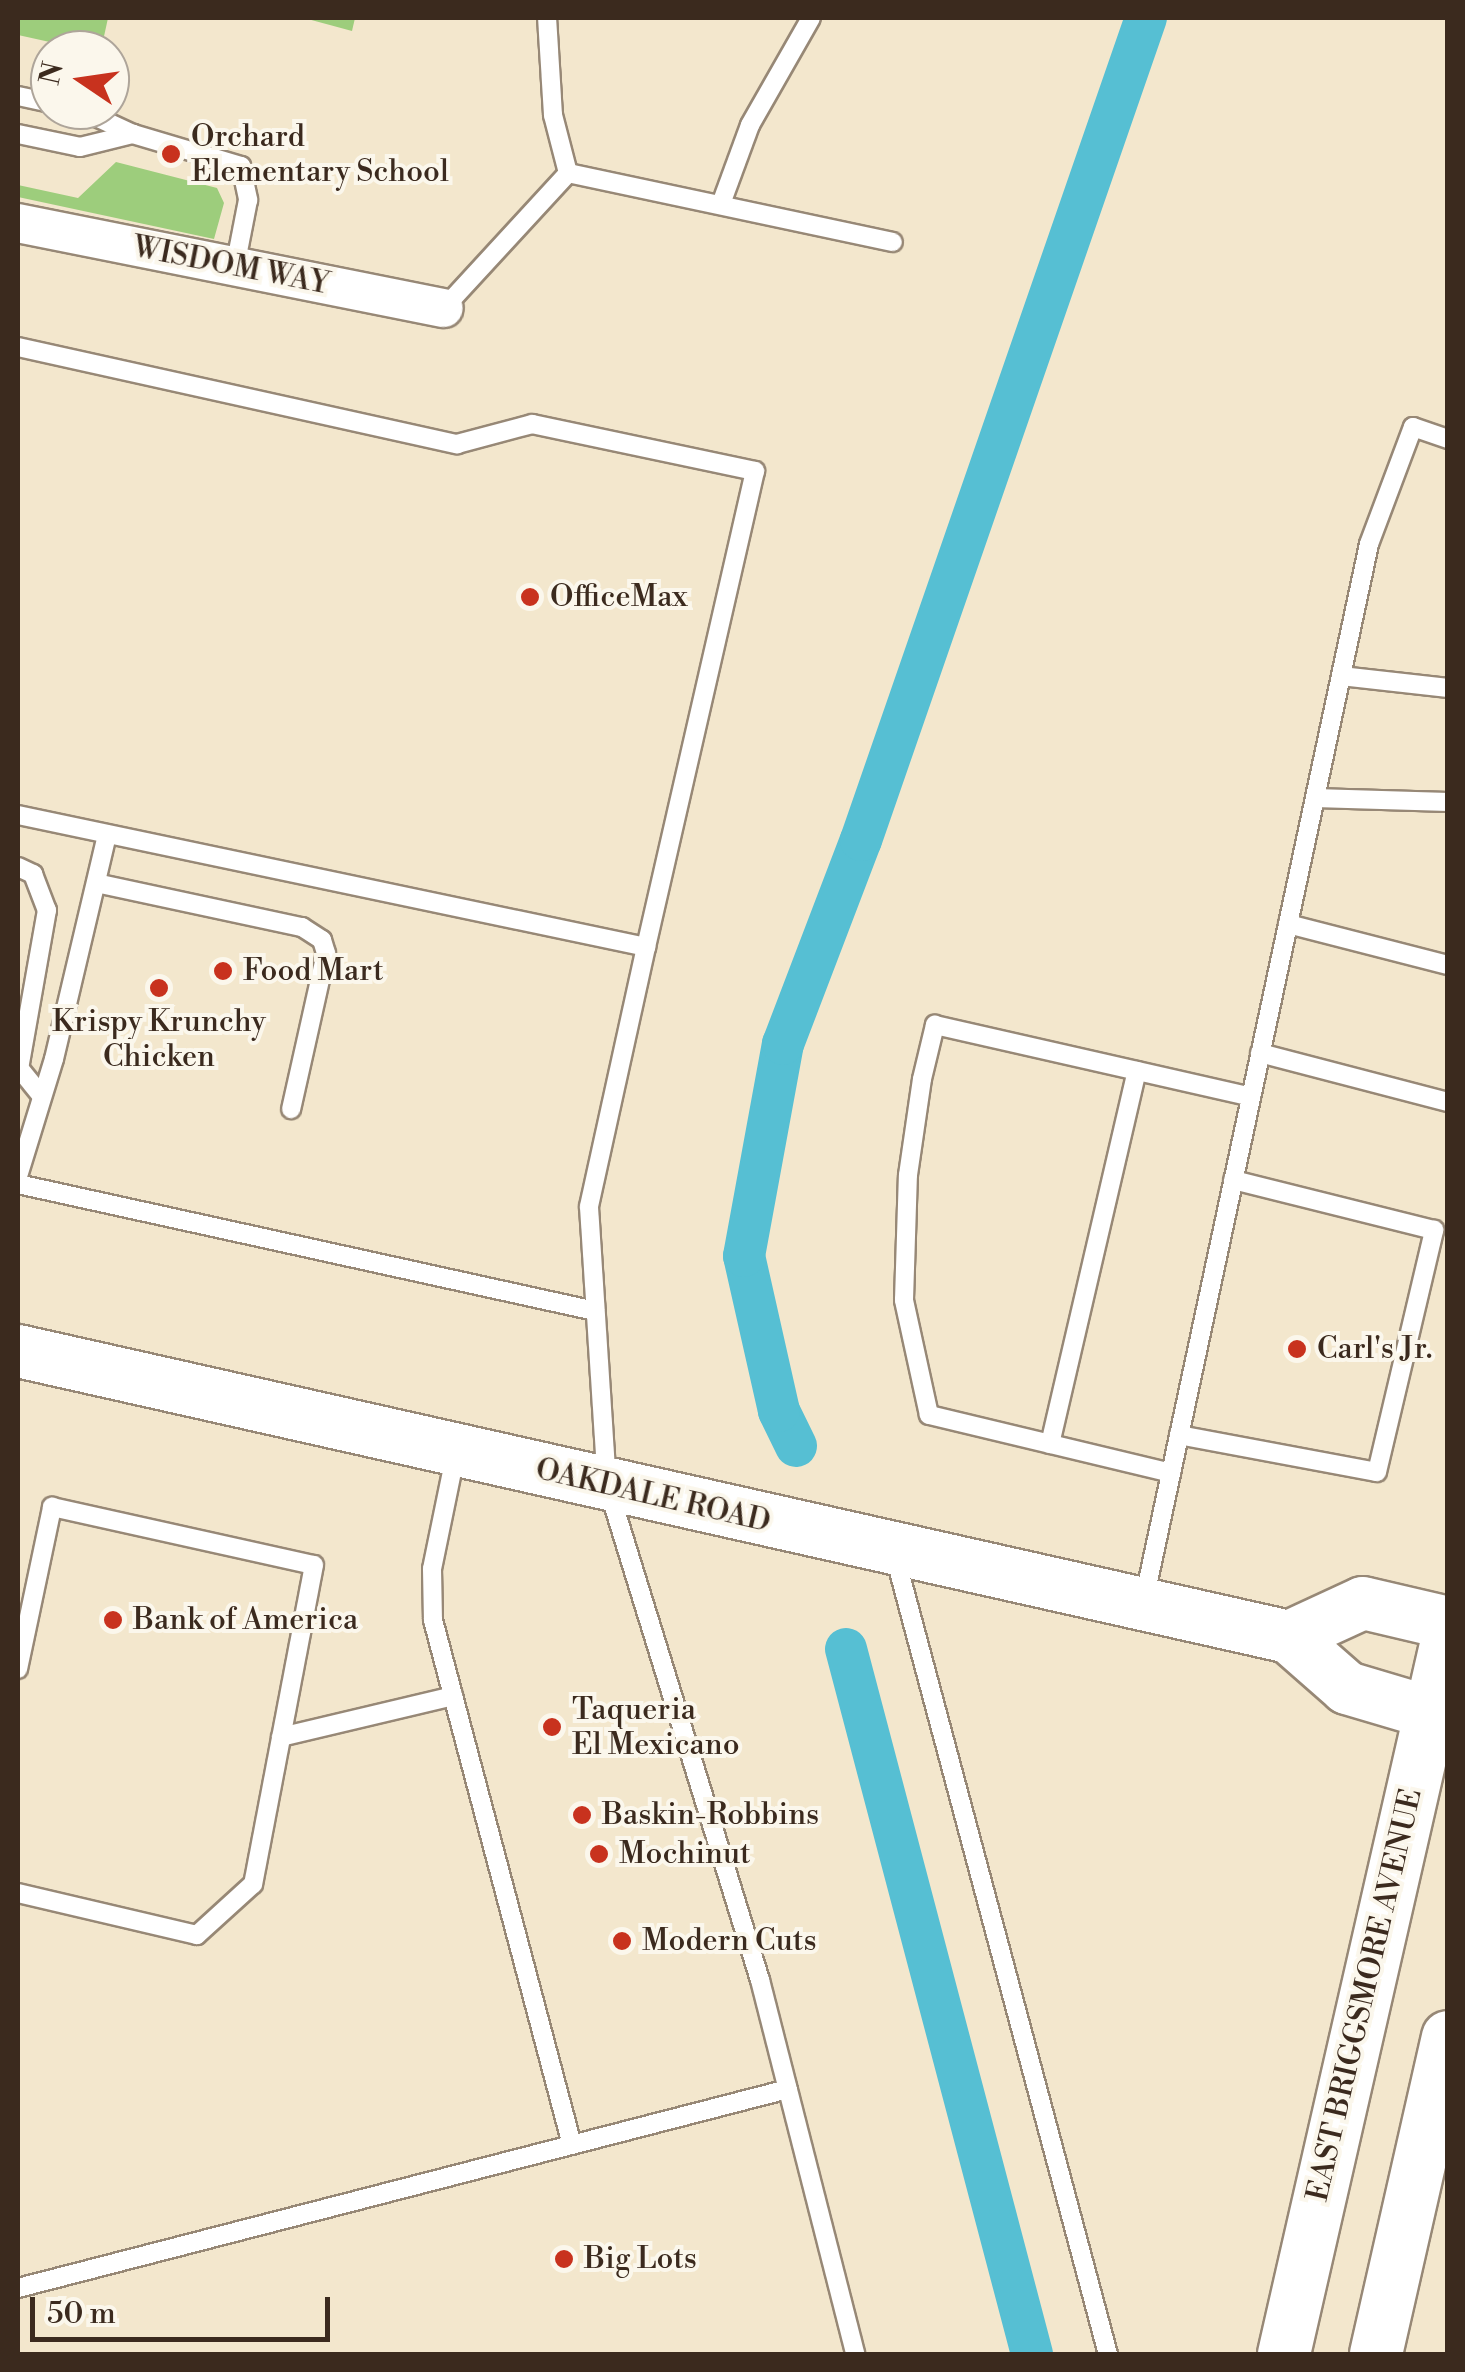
<!DOCTYPE html>
<html>
<head>
<meta charset="utf-8">
<style>
	body { margin:0 }
	#map { position:relative; width:1465px; height:2372px; overflow:hidden; background:#f3e7cd; font-family:"Libre Bodoni",serif }
	div>[style] { position:absolute }
	.green>* { inset:0; background:#9dcd7c }
	.canal>* { height:42px; margin:-21px; padding:0 21px; transform-origin:21px; border-radius:21px; background:#56bfd3 }
	.roads { filter:drop-shadow(2px 0 #978876) drop-shadow(-2px 0 #978876) drop-shadow(0 2px #978876) drop-shadow(0 -2px #978876) }
	.service>* { height:18px; margin:-9px; padding:0 9px; transform-origin:9px; border-radius:9px; background:#fff }
	.minor>* { height:38px; margin:-19px; padding:0 19px; transform-origin:19px; border-radius:19px; background:#fff }
	.secondary>* { height:52px; margin:-26px; padding:0 26px; transform-origin:26px; border-radius:26px; background:#fff }
	.dots>* { width:28px; height:28px; translate:-50% -50%; box-sizing:border-box; border:5px solid #fbf7ec; border-radius:50% }
	span { translate:-50% -50%; white-space:nowrap; text-align:center; line-height:1.15; -webkit-text-stroke:8px #fbf7ec; paint-order:stroke }
	.poi-label { font-size:30px; color:#3b2a1e }
	.left { translate:0 -50%; text-align:left }
	.street-label { font-size:30px; color:#3b2a1e }
	.frame { position:absolute; inset:0; border:20px solid #3b2a1e; pointer-events:none }
	.north { position:absolute; left:30px; top:30px; width:100px; height:100px; box-sizing:border-box; background:#fbf7ec; border:2px solid #aea59a; border-radius:50%; rotate:283deg; font-size:28px; font-weight:700; line-height:40px; text-align:center; color:#3b2a1e }
	.north::after { content:''; display:block; margin:auto; width:35px; height:45px; background:#c8321e; clip-path:polygon(50% 0,100% 100%,50% 72%,0 100%) }
	.scale { position:absolute; left:30px; top:2297px; width:300px; height:45px; box-sizing:border-box; border:5px solid #3b2a1e; border-top:0; padding-left:12px; font-size:30px; line-height:35px; white-space:nowrap; color:#3b2a1e; -webkit-text-stroke:8px #fbf7ec; paint-order:stroke }
</style>
</head>
<body>
<div id="map">
	<div class="green">
		<div style="clip-path:polygon(18px 18px,108px 18px,101px 50px,86px 50px,18px 35px)"></div>
		<div style="clip-path:polygon(304px 18px,355px 18px,352px 31px)"></div>
		<div style="clip-path:polygon(116px 162px,217px 188px,224px 203px,214px 239px,18px 197px,18px 185px,78px 198px)"></div>
	</div>
	<div class="canal">
		<div style="left:796px;top:1446px;width:39px;rotate:-116deg"></div>
		<div style="left:779px;top:1411px;width:159px;rotate:-102.7deg"></div>
		<div style="left:744px;top:1256px;width:216px;rotate:-79.6deg"></div>
		<div style="left:783px;top:1044px;width:218px;rotate:-69.1deg"></div>
		<div style="left:861px;top:840px;width:870px;rotate:-70.88deg"></div>
		<div style="left:846px;top:1649px;width:729px;rotate:75.22deg"></div>
	</div>
	<div class="roads">
		<div class="service">
			<div style="left:18px;top:96px;width:33px;rotate:12deg"></div>
			<div style="left:81px;top:110px;width:57px;rotate:24.8deg"></div>
			<div style="left:133px;top:134px;width:113px;rotate:16.5deg"></div>
			<div style="left:241px;top:166px;width:35px;rotate:78deg"></div>
			<div style="left:248px;top:200px;width:68px;rotate:101deg"></div>
			<div style="left:18px;top:134px;width:63px;rotate:11.8deg"></div>
			<div style="left:80px;top:147px;width:55px;rotate:-13.8deg"></div>
			<div style="left:568px;top:173px;width:332px;rotate:12deg"></div>
			<div style="left:721px;top:204px;width:84px;rotate:-69.8deg"></div>
			<div style="left:750px;top:125px;width:123px;rotate:-60.3deg"></div>
			<div style="left:444px;top:308px;width:183px;rotate:-47.4deg"></div>
			<div style="left:568px;top:173px;width:60px;rotate:-104.5deg"></div>
			<div style="left:553px;top:115px;width:97px;rotate:-93.5deg"></div>
			<div style="left:18px;top:347px;width:450px;rotate:12.5deg"></div>
			<div style="left:457px;top:444px;width:78px;rotate:-14.9deg"></div>
			<div style="left:532px;top:424px;width:228px;rotate:11.9deg"></div>
			<div style="left:755px;top:471px;width:488px;rotate:102.9deg"></div>
			<div style="left:1341px;top:676px;width:108px;rotate:6.4deg"></div>
			<div style="left:1315px;top:798px;width:133px;rotate:1.7deg"></div>
			<div style="left:18px;top:815px;width:642px;rotate:11.87deg"></div>
			<div style="left:646px;top:947px;width:266px;rotate:102.4deg"></div>
			<div style="left:589px;top:1207px;width:278px;rotate:86.3deg"></div>
			<div style="left:607px;top:1484px;width:519px;rotate:72.86deg"></div>
			<div style="left:760px;top:1980px;width:386px;rotate:75.7deg"></div>
			<div style="left:18px;top:867px;width:17px;rotate:25deg"></div>
			<div style="left:33px;top:874px;width:39px;rotate:69deg"></div>
			<div style="left:47px;top:910px;width:160px;rotate:100deg"></div>
			<div style="left:19px;top:1068px;width:36px;rotate:51deg"></div>
			<div style="left:96px;top:883px;width:211px;rotate:12.1deg"></div>
			<div style="left:302px;top:927px;width:24px;rotate:33deg"></div>
			<div style="left:322px;top:940px;width:14px;rotate:73deg"></div>
			<div style="left:326px;top:953px;width:160px;rotate:102.6deg"></div>
			<div style="left:1288px;top:924px;width:165px;rotate:14.4deg"></div>
			<div style="left:1260px;top:1053px;width:194px;rotate:14.6deg"></div>
			<div style="left:18px;top:1176px;width:122px;rotate:-72.9deg"></div>
			<div style="left:54px;top:1059px;width:231px;rotate:-76.7deg"></div>
			<div style="left:18px;top:1184px;width:591px;rotate:12.41deg"></div>
			<div style="left:1179px;top:1435px;width:201px;rotate:10.6deg"></div>
			<div style="left:1377px;top:1472px;width:249px;rotate:-76.7deg"></div>
			<div style="left:1434px;top:1230px;width:207px;rotate:-166deg"></div>
			<div style="left:1050px;top:1444px;width:383px;rotate:-76.9deg"></div>
			<div style="left:456px;top:1452px;width:119px;rotate:101.6deg"></div>
			<div style="left:432px;top:1569px;width:51px;rotate:88.9deg"></div>
			<div style="left:433px;top:1620px;width:543px;rotate:75.17deg"></div>
			<div style="left:1171px;top:1473px;width:249px;rotate:-166.5deg"></div>
			<div style="left:929px;top:1415px;width:118px;rotate:-102.3deg"></div>
			<div style="left:904px;top:1300px;width:125px;rotate:-88.2deg"></div>
			<div style="left:908px;top:1175px;width:97px;rotate:-81.7deg"></div>
			<div style="left:922px;top:1079px;width:56px;rotate:-76.5deg"></div>
			<div style="left:935px;top:1025px;width:324px;rotate:12.8deg"></div>
			<div style="left:895px;top:1556px;width:826px;rotate:75.06deg"></div>
			<div style="left:1144px;top:1600px;width:1080px;rotate:-77.97deg"></div>
			<div style="left:1369px;top:544px;width:125px;rotate:-69.4deg"></div>
			<div style="left:1413px;top:427px;width:37px;rotate:19deg"></div>
			<div style="left:18px;top:1669px;width:166px;rotate:-78.1deg"></div>
			<div style="left:52px;top:1507px;width:268px;rotate:12.5deg"></div>
			<div style="left:314px;top:1565px;width:325px;rotate:100.8deg"></div>
			<div style="left:253px;top:1884px;width:76px;rotate:137.7deg"></div>
			<div style="left:197px;top:1935px;width:184px;rotate:-166.8deg"></div>
			<div style="left:281px;top:1737px;width:177px;rotate:-13.4deg"></div>
			<div style="left:18px;top:2288px;width:795px;rotate:-14.49deg"></div>
		</div>
		<div class="minor">
			<div style="left:18px;top:223px;width:434px;rotate:11.3deg"></div>
		</div>
		<div class="secondary">
			<div style="left:18px;top:1351px;width:1303px;rotate:12.68deg"></div>
			<div style="left:1289px;top:1637px;width:77px;rotate:41.3deg"></div>
			<div style="left:1347px;top:1688px;width:105px;rotate:16.5deg"></div>
			<div style="left:1289px;top:1637px;width:81px;rotate:-24.7deg"></div>
			<div style="left:1363px;top:1603px;width:87px;rotate:13.2deg"></div>
			<div style="left:1284px;top:2354px;width:736px;rotate:-77.13deg"></div>
			<div style="left:1376px;top:2354px;width:325px;rotate:-77.2deg"></div>
		</div>
	</div>
	<div class="dots">
		<div style="left:171px;top:154px;background:#c8321e"></div>
		<div style="left:530px;top:597px;background:#c8321e"></div>
		<div style="left:223px;top:971px;background:#c8321e"></div>
		<div style="left:159px;top:988px;background:#c8321e"></div>
		<div style="left:1297px;top:1349px;background:#c8321e"></div>
		<div style="left:113px;top:1620px;background:#c8321e"></div>
		<div style="left:552px;top:1727px;background:#c8321e"></div>
		<div style="left:582px;top:1815px;background:#c8321e"></div>
		<div style="left:599px;top:1854px;background:#c8321e"></div>
		<div style="left:622px;top:1941px;background:#c8321e"></div>
		<div style="left:564px;top:2259px;background:#c8321e"></div>
	</div>
	<div class="poi-label">
		<span class="left" style="left:191px;top:154px">Orchard<br>Elementary School</span>
		<span class="left" style="left:550px;top:597px">OfficeMax</span>
		<span class="left" style="left:243px;top:971px">Food Mart</span>
		<span style="left:159px;top:1039px">Krispy Krunchy<br>Chicken</span>
		<span class="left" style="left:1317px;top:1349px">Carl's Jr.</span>
		<span class="left" style="left:133px;top:1620px">Bank of America</span>
		<span class="left" style="left:572px;top:1727px">Taqueria<br>El Mexicano</span>
		<span class="left" style="left:602px;top:1815px">Baskin-Robbins</span>
		<span class="left" style="left:619px;top:1854px">Mochinut</span>
		<span class="left" style="left:642px;top:1941px">Modern Cuts</span>
		<span class="left" style="left:584px;top:2259px">Big Lots</span>
	</div>
	<div class="street-label">
		<span style="left:231px;top:266px;rotate:11deg">WISDOM WAY</span>
		<span style="left:653px;top:1496px;rotate:13deg">OAKDALE ROAD</span>
		<span style="left:1365px;top:1995px;rotate:-77deg">EAST BRIGGSMORE AVENUE</span>
	</div>
	<div class="frame"></div>
	<div class="north">N</div>
	<div class="scale">50 m</div>
</div>
</body>
</html>
